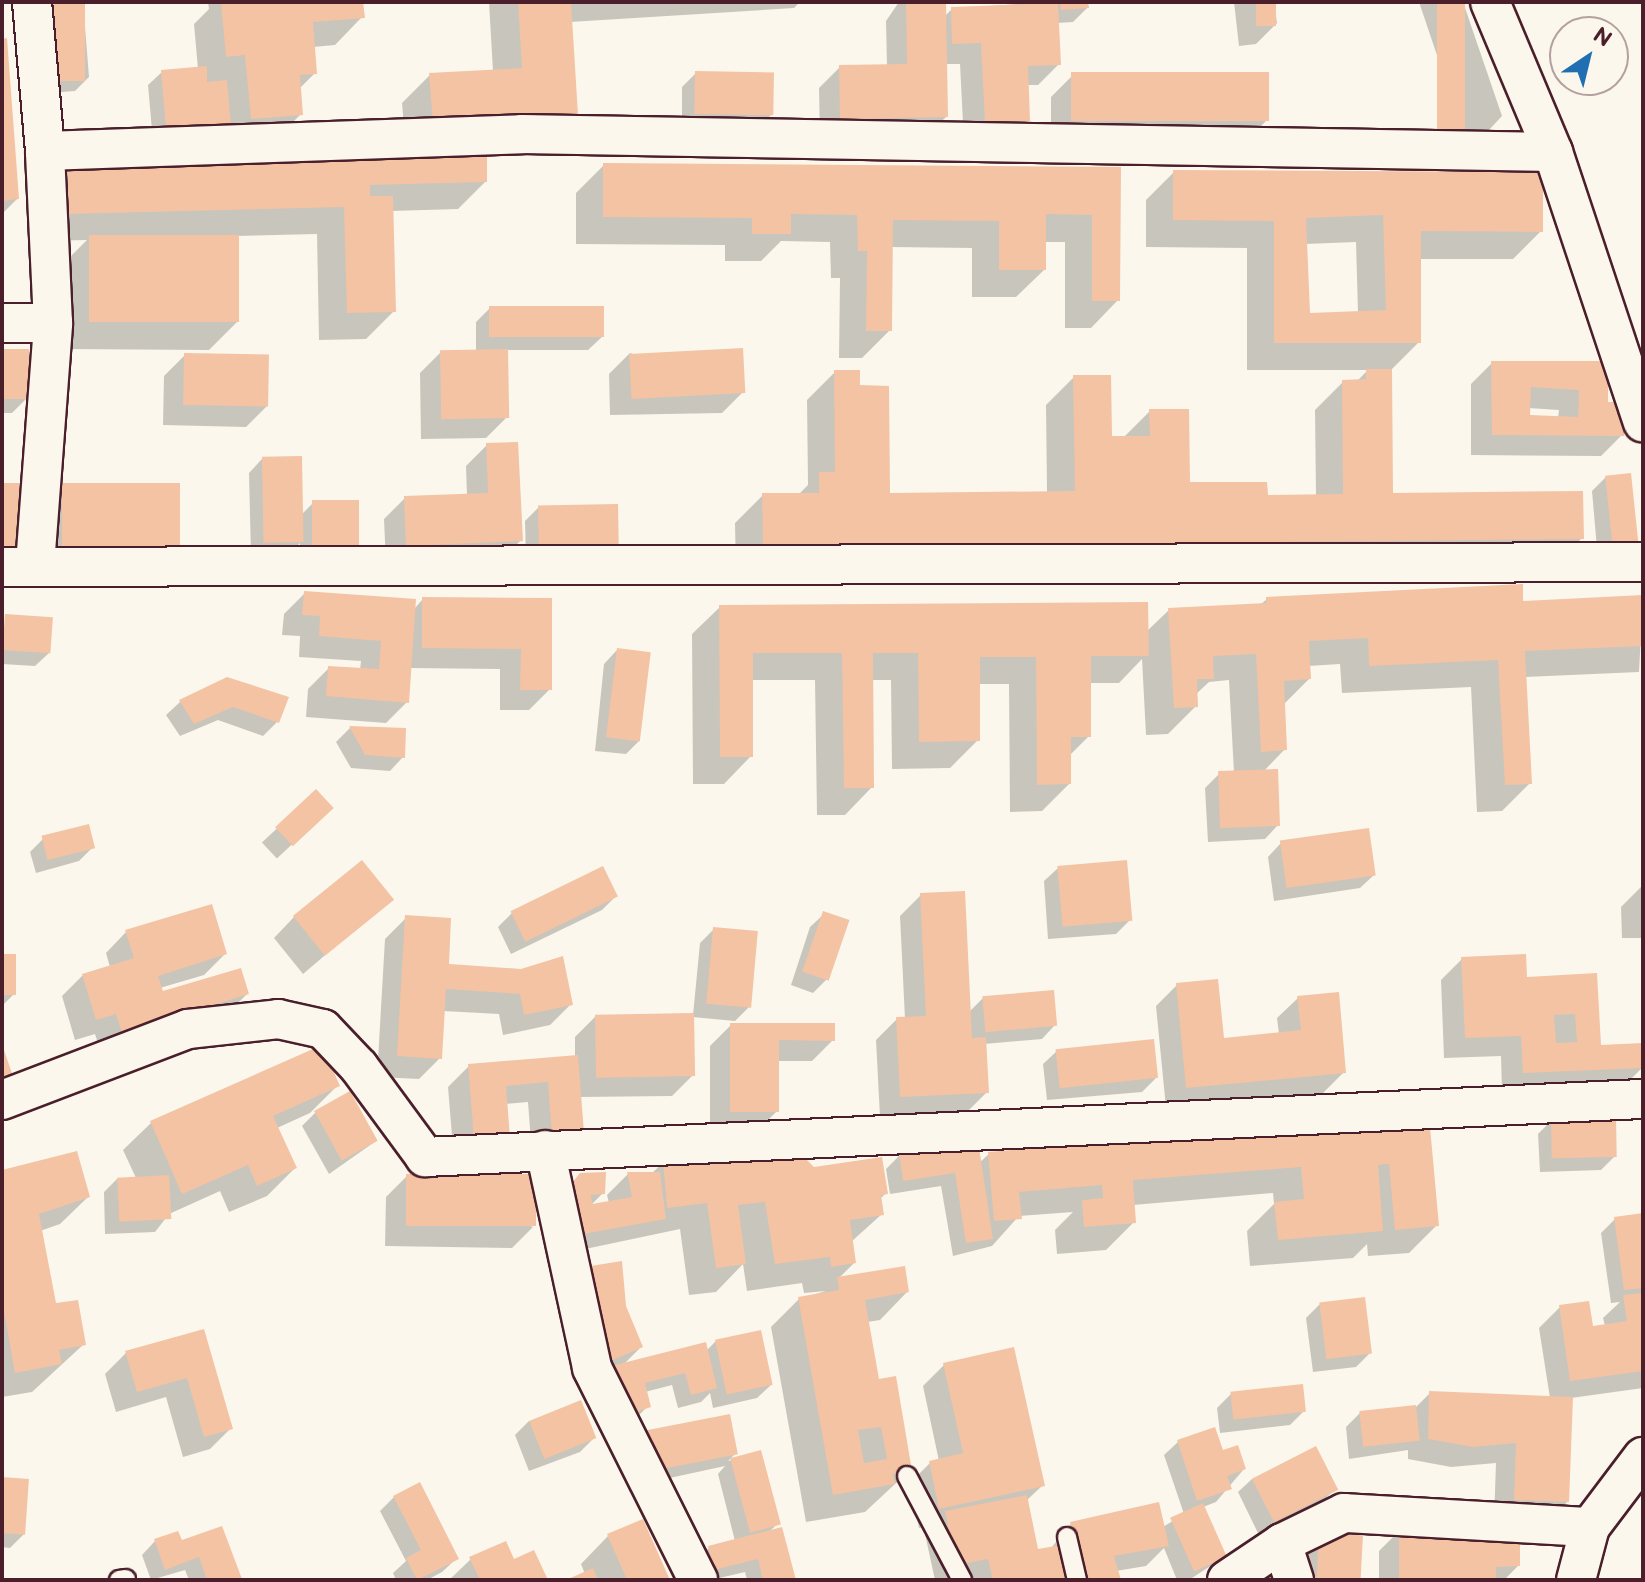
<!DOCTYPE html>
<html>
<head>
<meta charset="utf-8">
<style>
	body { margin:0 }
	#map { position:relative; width:1645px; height:1582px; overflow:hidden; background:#fbf7ec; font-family:"Balsamiq Sans",sans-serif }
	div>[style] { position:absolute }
	.shadow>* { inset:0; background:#0003; transform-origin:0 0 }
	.building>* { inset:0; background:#f3c3a3; transform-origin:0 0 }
	.roads { filter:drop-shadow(2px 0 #4a1f2b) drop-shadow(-2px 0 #4a1f2b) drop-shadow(0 2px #4a1f2b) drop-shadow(0 -2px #4a1f2b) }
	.service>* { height:18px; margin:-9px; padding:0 9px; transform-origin:9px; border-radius:9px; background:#fbf7ec }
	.minor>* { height:38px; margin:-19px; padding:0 19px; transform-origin:19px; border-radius:19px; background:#fbf7ec }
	span { translate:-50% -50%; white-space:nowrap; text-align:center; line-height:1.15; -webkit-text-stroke:7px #fbf7ec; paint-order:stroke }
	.frame { position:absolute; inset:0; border:4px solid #4a1f2b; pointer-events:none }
	.north { position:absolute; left:1549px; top:16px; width:80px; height:80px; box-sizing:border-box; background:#fbf7ec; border:2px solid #b4a19f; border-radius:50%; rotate:35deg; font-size:22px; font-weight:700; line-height:32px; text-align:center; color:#4a1f2b }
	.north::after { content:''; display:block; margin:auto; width:28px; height:36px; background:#1f6fb2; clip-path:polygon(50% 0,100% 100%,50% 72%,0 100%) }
</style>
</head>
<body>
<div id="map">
	<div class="shadow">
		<div style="clip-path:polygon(83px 2px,89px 77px,75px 91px,36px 94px)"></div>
		<div style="clip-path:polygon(208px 2px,361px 2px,362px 17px,335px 45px,313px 47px,315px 73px,299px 89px,301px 114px,273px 142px,153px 142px,148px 85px,162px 72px,198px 69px,194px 24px,209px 9px)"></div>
		<div style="clip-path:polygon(489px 2px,800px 2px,794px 8px,570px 22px,576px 114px,548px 142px,406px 151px,402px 103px,430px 75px,493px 71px)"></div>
		<div style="clip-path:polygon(899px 2px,944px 2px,944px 17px,952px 9px,1046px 2px,1086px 2px,1087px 8px,1073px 22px,1057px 23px,1059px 64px,1038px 85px,1027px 85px,1028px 120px,1007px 141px,964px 143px,960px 64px,945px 64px,946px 117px,924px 138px,820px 139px,819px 88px,840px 67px,887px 66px,886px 21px)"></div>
		<div style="clip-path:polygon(1234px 2px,1274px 2px,1277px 23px,1256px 44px,1239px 46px)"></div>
		<div style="clip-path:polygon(1419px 2px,1463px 2px,1502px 116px,1489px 130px,1465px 138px)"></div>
		<div style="clip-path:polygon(2px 41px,17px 199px,2px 214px)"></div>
		<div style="clip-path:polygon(696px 73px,772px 114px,758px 128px,682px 127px,682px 87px)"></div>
		<div style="clip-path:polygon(1072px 76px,1267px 120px,1246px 141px,1051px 142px,1051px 97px)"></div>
		<div style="clip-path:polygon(604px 165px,1119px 169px,1118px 300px,1091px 328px,1065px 328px,1065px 242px,1044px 242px,1044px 270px,1016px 297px,972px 297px,972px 248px,890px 247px,890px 330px,862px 358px,839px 358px,840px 278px,831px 278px,830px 242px,781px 241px,761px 261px,725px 261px,725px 245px,576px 244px,576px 193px)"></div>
		<div style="clip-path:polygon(66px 167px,485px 182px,458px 209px,391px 211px,394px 311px,366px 339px,319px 340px,317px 234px,237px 236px,237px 322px,209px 350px,62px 349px,62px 265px,87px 240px,40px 241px,39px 195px)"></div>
		<div style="clip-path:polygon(evenodd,1174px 172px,1541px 231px,1513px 259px,1419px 259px,1419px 342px,1390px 371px,1391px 495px,1582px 538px,1554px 566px,736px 574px,735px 523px,763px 495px,798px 495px,808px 485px,807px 400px,835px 372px,859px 387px,888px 495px,1047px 493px,1046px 405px,1074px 377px,1110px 438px,1123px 438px,1150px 411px,1188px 484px,1266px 497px,1316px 497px,1315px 410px,1343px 382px,1356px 382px,1368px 370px,1247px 370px,1247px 248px,1146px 247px,1146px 200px,1174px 172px,1356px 242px,1358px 313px,1308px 315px,1305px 244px,1356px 242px)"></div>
		<div style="clip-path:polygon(490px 308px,602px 337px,588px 350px,506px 350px,507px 417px,486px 438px,421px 439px,420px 373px,441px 352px,476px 352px,476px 322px)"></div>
		<div style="clip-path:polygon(2px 351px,26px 399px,12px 413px,2px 413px)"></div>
		<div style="clip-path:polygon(630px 353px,743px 392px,722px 413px,610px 415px,609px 374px)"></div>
		<div style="clip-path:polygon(185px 355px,267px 406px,246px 427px,163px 425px,164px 376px)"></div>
		<div style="clip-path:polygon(evenodd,1492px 363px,1606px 363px,1606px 404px,1622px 435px,1601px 456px,1471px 455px,1471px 384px,1492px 363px,1528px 408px,1559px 410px,1558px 418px,1528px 417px,1528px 408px)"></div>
		<div style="clip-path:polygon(487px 445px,521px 540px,500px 561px,386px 566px,384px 519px,405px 498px,467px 496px,466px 466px)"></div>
		<div style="clip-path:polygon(262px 459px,301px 515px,313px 503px,357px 502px,300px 562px,300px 543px,288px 555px,251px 556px,249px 473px)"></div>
		<div style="clip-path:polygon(1606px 477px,1635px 544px,1598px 560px,1592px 491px)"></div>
		<div style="clip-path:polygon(63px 485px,178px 486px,42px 569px,42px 506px)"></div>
		<div style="clip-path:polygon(539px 507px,617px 544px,603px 558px,526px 559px,525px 521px)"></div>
		<div style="clip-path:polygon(305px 593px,414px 609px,423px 599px,550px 600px,550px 689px,529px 710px,500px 710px,500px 669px,409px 668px,407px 702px,386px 723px,306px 717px,308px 689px,329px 668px,360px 670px,361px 661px,299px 657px,300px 636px,282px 635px,284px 614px)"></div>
		<div style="clip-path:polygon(1643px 597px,1639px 672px,1525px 677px,1530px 783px,1502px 811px,1477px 812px,1471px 687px,1342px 693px,1340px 664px,1308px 666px,1309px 679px,1283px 705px,1285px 749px,1263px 772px,1278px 825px,1265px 839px,1208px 842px,1205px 788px,1219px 774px,1234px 773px,1229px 680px,1209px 682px,1195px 695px,1196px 706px,1168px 734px,1146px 735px,1142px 659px,1119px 683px,1089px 683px,1089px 736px,1069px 756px,1069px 784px,1042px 811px,1010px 812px,1009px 684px,978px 684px,978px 740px,950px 768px,892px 769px,891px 680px,871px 680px,872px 787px,845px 815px,817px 815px,815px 680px,751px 680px,751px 756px,724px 784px,693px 784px,692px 634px,720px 607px,1146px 632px,1169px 610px,1260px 605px,1267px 599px,1522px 603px)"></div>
		<div style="clip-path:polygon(6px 616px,49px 653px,35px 666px,2px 664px)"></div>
		<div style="clip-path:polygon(617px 650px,640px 740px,626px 754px,595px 751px,604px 664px)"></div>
		<div style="clip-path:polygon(227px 679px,277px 722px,263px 736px,218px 720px,180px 736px,166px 715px,180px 702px)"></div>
		<div style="clip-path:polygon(350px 728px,404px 730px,403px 757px,390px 771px,351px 768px,336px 742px)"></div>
		<div style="left:316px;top:792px;width:22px;height:74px;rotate:47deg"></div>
		<div style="clip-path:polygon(44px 838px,93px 847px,79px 861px,36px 873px,30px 852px)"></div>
		<div style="clip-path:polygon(1281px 843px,1374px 875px,1360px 888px,1274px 901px,1268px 857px)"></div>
		<div style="clip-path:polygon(1058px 868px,1130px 920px,1116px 934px,1048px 939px,1044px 881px)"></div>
		<div style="clip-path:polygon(1642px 886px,1643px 938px,1622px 938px,1621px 907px)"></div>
		<div style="clip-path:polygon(921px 895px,969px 1012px,983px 998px,1055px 1025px,1042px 1039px,984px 1044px,987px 1092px,966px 1113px,880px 1117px,876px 1040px,897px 1019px,905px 1019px,900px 916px)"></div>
		<div style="clip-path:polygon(616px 896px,602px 910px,511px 954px,498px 927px,512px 913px)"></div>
		<div style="clip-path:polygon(391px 899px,303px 974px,274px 938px,294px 917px)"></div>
		<div style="clip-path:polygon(824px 914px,827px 979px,813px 993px,791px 985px,810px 927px)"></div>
		<div style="clip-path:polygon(406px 918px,447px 966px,571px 1004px,550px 1025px,503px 1035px,499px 1014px,443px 1011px,440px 1058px,419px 1079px,377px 1077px,385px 939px)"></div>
		<div style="clip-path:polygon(714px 929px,749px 1007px,735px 1021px,692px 1017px,693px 1075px,672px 1096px,579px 1097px,582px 1133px,532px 1156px,528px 1102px,505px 1104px,454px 1160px,448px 1087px,469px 1066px,575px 1058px,575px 1037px,596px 1016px,693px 1015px,700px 943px)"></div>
		<div style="clip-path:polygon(126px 932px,225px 954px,204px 975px,160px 988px,162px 994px,247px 994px,226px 1015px,101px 1053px,95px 1034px,75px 1040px,62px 996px,83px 975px,110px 967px,106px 953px)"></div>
		<div style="clip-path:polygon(2px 956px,13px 995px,2px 1006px)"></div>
		<div style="clip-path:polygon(1462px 959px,1525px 979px,1596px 976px,1599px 1047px,1643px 1067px,1622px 1088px,1502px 1093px,1501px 1056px,1444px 1058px,1441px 980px)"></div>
		<div style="clip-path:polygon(1177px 985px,1222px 1040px,1279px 1034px,1277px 1018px,1298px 998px,1344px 1072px,1323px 1093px,1166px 1108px,1156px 1006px)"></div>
		<div style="clip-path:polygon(731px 1025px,833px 1040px,812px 1061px,777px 1061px,777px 1111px,756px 1132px,710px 1132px,710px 1046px)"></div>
		<div style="clip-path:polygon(1057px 1051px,1156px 1078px,1142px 1092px,1047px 1100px,1043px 1064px)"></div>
		<div style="clip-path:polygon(337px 1086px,310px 1113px,277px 1128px,295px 1168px,267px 1196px,229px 1212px,220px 1191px,169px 1214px,155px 1232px,105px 1234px,104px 1192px,118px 1178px,136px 1178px,123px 1150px,151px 1123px)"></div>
		<div style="clip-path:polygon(316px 1112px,376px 1141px,329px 1174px,302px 1126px)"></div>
		<div style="clip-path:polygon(1427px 1118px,1437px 1225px,1409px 1253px,1368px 1256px,1367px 1244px,1353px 1258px,1250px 1266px,1247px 1231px,1274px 1204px,1273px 1193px,1133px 1205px,1134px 1222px,1106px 1250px,1057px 1254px,1055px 1230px,1073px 1212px,1019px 1216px,992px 1246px,953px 1256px,941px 1186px,890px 1194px,886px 1169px,900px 1155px,979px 1163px,989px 1154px)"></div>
		<div style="clip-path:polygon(1552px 1120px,1615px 1156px,1601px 1170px,1540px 1172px,1538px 1134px)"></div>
		<div style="clip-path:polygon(664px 1162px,814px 1169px,886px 1193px,880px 1199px,882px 1214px,851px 1242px,854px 1263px,838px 1279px,907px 1292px,880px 1320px,867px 1322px,878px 1382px,910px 1470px,865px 1512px,806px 1522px,771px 1327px,799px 1299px,826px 1291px,804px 1293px,802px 1283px,747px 1291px,743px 1264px,716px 1292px,689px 1295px,680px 1229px,552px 1256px,559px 1196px,603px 1193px,590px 1206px,609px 1203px,607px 1195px,628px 1174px,651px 1174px)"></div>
		<div style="clip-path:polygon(2px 1172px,88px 1197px,60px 1224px,40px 1231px,54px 1306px,84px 1344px,32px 1392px,2px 1397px)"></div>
		<div style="clip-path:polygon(407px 1176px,533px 1227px,512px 1248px,385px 1246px,386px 1197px)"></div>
		<div style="clip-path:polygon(1643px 1215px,1643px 1388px,1571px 1398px,1567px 1502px,1546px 1523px,1494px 1520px,1496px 1463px,1451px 1467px,1408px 1459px,1408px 1450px,1349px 1459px,1346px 1427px,1360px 1413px,1416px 1407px,1430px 1393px,1550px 1398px,1539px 1328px,1560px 1307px,1591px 1328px,1605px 1326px,1603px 1318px,1620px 1302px,1611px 1303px,1601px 1233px,1615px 1219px)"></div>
		<div style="clip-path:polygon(1320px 1304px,1370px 1353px,1356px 1367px,1313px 1372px,1306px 1318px)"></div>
		<div style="clip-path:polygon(624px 1306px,641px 1347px,622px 1366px,706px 1351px,716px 1341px,771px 1385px,757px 1398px,713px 1408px,710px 1393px,701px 1402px,678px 1408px,672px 1385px,645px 1392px,648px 1406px,634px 1420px,602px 1381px,619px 1364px,592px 1375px)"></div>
		<div style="clip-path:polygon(202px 1331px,231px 1428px,210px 1449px,183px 1457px,166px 1397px,116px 1412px,105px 1374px,126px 1353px)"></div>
		<div style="clip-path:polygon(944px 1365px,1043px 1485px,1026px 1501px,1036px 1551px,1051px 1548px,1071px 1524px,1163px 1527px,1184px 1514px,1164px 1455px,1178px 1442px,1221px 1453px,1244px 1469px,1216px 1502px,1203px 1507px,1224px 1557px,1189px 1580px,1177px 1580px,1164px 1548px,1146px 1566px,1116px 1571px,1119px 1580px,935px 1580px,925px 1534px,934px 1525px,919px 1528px,909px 1484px,930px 1463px,939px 1461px,923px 1386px)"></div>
		<div style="clip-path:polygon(1231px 1394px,1304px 1411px,1290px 1425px,1220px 1433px,1217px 1408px)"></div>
		<div style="clip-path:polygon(529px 1421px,594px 1438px,580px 1452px,529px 1471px,515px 1435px)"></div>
		<div style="clip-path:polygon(648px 1434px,736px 1453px,728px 1461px,760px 1453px,778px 1523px,768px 1533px,794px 1580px,747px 1580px,745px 1572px,711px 1580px,695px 1562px,709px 1548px,735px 1541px,718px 1474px,725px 1466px,642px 1484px,634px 1447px)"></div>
		<div style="clip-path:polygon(2px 1479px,24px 1534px,10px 1548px,2px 1547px)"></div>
		<div style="clip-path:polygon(1252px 1479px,1335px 1489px,1321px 1503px,1258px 1533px,1238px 1492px)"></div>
		<div style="clip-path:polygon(394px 1497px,456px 1559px,442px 1572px,427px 1580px,396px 1580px,393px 1573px,406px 1561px,380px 1511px)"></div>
		<div style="clip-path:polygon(1400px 1530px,1518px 1566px,1504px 1580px,1379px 1580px,1379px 1551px)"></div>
		<div style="clip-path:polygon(1320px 1535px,1360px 1580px,1305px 1580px,1306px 1549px)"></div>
		<div style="clip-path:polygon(608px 1536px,668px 1580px,571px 1580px,585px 1574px,581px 1564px)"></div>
		<div style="clip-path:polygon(155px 1541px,181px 1543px,240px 1579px,189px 1580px,185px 1570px,151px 1580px,142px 1555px)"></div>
		<div style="clip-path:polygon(471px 1559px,513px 1562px,545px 1580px,449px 1580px)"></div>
	</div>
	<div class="building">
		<div style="left:43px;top:2px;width:42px;height:79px"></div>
		<div style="clip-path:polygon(221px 2px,363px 2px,365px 18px,313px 22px,317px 74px,300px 75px,303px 115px,251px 119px,245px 55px,226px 57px)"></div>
		<div style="clip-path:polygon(518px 2px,571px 2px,578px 115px,433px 124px,429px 73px,522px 68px)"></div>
		<div style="clip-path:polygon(906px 2px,946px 2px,948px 117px,840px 119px,839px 65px,907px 64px)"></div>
		<div style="clip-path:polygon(1060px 2px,1088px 2px,1089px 8px,1061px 10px)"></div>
		<div style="left:1256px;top:2px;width:20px;height:24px"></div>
		<div style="left:1437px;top:2px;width:28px;height:130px"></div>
		<div style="clip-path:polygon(1058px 3px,1061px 65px,1028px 66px,1030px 121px,985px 123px,981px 43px,952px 44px,951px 7px)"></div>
		<div style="clip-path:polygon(7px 38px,19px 199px,2px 201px,2px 39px)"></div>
		<div style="clip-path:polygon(207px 66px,207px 82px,227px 80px,231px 126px,166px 129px,161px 70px)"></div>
		<div style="left:695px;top:71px;width:79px;height:43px;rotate:1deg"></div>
		<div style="left:1269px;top:72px;width:49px;height:198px;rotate:90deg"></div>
		<div style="clip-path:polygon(487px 155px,487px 182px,370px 185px,370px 196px,393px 196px,396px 312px,347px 313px,344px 207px,67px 214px,66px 165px)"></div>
		<div style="clip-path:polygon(603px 163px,1121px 167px,1120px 301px,1092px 301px,1092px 215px,1046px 214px,1046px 270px,999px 270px,999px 221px,893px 220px,892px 331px,866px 331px,867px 251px,858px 251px,857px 215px,791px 214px,791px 234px,752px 234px,752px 218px,603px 217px)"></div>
		<div style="clip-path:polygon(evenodd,1173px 170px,1543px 172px,1543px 232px,1421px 231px,1421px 343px,1274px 343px,1274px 221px,1173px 220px,1173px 170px,1383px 215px,1386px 310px,1310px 313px,1306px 218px,1383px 215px)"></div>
		<div style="left:89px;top:235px;width:150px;height:87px"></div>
		<div style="left:489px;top:306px;width:115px;height:31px"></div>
		<div style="left:743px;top:348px;width:45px;height:114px;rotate:87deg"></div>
		<div style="left:2px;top:349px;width:27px;height:50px"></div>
		<div style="left:508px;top:349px;width:69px;height:68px;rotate:89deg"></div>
		<div style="left:184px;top:353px;width:85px;height:52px;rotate:1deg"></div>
		<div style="clip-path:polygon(evenodd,1491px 361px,1608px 361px,1608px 402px,1624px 402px,1624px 436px,1492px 435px,1491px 361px,1531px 387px,1579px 390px,1578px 417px,1530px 415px,1531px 387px)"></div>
		<div style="clip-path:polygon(1366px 369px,1392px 369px,1393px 493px,1583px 491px,1584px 539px,763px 547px,762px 493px,819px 493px,819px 472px,835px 472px,834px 370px,860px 370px,860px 385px,889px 386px,890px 493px,1075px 491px,1073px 375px,1111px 375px,1112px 436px,1150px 436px,1149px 409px,1189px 409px,1190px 482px,1267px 482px,1268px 495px,1343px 494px,1342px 380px,1366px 379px)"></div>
		<div style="clip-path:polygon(518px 442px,523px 541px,406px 546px,404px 496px,488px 493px,486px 443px)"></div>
		<div style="left:302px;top:456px;width:86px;height:40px;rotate:89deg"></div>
		<div style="left:1631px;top:473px;width:71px;height:26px;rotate:84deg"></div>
		<div style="left:2px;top:483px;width:22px;height:76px"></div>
		<div style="left:62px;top:483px;width:118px;height:66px"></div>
		<div style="left:359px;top:500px;width:48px;height:47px;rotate:90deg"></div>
		<div style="left:618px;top:504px;width:41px;height:80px;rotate:89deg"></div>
		<div style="clip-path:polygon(1523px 584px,1523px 601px,1643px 595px,1643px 646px,1525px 651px,1532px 784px,1505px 785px,1498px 660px,1369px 666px,1368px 638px,1309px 641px,1311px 679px,1284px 681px,1287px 750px,1261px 752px,1256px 654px,1213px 656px,1214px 679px,1197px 679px,1198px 707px,1174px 708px,1168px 608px,1266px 603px,1266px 597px)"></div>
		<div style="clip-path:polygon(304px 591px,416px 599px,409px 703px,326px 696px,328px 666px,379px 669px,381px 641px,319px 636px,320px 616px,302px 615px)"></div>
		<div style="clip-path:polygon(422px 597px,552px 598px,552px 690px,520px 690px,521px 649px,422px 648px)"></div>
		<div style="clip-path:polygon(1148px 602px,1149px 656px,1091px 656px,1091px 737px,1071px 737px,1071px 784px,1037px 785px,1036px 657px,980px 657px,980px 741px,919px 742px,918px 653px,873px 653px,874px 788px,844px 788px,842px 653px,753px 653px,753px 757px,720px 757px,719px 605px)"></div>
		<div style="left:5px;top:614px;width:48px;height:36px;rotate:4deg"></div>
		<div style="left:617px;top:648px;width:34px;height:90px;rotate:7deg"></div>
		<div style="clip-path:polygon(227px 677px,289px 697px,279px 723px,233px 707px,194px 724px,179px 700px)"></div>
		<div style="clip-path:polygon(349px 726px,406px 728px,405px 758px,365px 755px)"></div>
		<div style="left:1278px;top:769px;width:57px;height:60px;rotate:88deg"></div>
		<div style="left:316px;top:789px;width:26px;height:56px;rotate:47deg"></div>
		<div style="left:89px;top:824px;width:25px;height:49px;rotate:76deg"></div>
		<div style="left:1369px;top:828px;width:48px;height:90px;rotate:82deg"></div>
		<div style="left:362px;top:860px;width:51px;height:89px;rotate:51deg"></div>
		<div style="left:1127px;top:860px;width:61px;height:70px;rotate:85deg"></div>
		<div style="left:603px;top:866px;width:34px;height:103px;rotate:64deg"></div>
		<div style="clip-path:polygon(965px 891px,972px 1038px,986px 1037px,989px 1093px,900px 1097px,896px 1017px,926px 1016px,920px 893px)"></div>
		<div style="clip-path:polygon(212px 904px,227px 954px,158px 976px,163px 991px,241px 968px,249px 994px,122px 1033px,116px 1014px,96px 1020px,82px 974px,134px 958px,125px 930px)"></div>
		<div style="left:823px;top:911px;width:28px;height:64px;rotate:19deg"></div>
		<div style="clip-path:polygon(405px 915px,451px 918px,449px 964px,521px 969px,563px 956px,573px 1005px,524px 1015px,520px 994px,446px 989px,442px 1059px,397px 1056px)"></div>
		<div style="left:713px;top:927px;width:45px;height:77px;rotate:5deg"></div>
		<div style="left:2px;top:954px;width:14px;height:41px"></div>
		<div style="clip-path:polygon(evenodd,1526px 954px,1527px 977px,1597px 973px,1601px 1045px,1643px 1043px,1643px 1068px,1523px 1073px,1521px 1036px,1465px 1038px,1461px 957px,1526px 954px,1575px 1014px,1577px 1042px,1556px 1043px,1554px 1015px,1575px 1014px)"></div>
		<div style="clip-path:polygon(1218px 979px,1224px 1038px,1301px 1030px,1297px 996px,1339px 992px,1346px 1073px,1186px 1088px,1176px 983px)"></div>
		<div style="left:1054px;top:990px;width:36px;height:72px;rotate:85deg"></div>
		<div style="left:694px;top:1013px;width:63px;height:99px;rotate:89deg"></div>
		<div style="clip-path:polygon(730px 1023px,835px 1023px,835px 1041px,779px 1040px,779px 1112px,730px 1112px)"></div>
		<div style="left:1154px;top:1039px;width:39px;height:99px;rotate:84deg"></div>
		<div style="clip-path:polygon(322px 1045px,340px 1086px,273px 1116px,297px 1168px,257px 1186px,248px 1165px,182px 1194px,150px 1121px)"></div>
		<div style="clip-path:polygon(4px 1050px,16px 1085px,2px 1090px,2px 1051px)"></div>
		<div style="clip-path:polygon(578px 1055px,584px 1133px,552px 1135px,548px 1082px,506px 1086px,510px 1138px,474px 1140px,468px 1064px)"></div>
		<div style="left:350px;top:1091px;width:57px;height:41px;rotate:61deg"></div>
		<div style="clip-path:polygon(1429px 1116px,1439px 1226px,1395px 1230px,1389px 1164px,1378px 1165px,1383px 1231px,1278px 1240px,1274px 1202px,1304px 1199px,1301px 1167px,1133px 1180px,1136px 1223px,1084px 1227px,1082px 1200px,1103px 1198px,1102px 1185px,1019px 1192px,1022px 1219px,994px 1221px,988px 1152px)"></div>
		<div style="left:1616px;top:1117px;width:40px;height:65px;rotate:89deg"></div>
		<div style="clip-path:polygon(978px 1141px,993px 1239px,966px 1243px,955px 1173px,903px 1181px,899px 1153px)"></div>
		<div style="clip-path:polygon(77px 1151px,90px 1197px,39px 1214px,56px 1303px,78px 1300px,86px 1345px,59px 1350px,62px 1364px,15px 1373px,2px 1300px,2px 1170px)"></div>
		<div style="clip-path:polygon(804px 1157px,814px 1167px,882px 1157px,888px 1194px,881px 1195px,884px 1215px,850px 1220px,856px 1263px,831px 1267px,830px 1257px,775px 1264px,765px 1202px,738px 1205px,746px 1264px,716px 1268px,707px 1203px,667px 1208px,663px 1160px)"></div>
		<div style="clip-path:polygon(606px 1172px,605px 1194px,591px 1195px,592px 1204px,632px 1197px,627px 1172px,660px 1172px,666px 1219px,572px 1236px,565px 1192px,580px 1173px)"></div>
		<div style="left:406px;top:1174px;width:130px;height:52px"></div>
		<div style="left:169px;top:1175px;width:44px;height:52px;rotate:87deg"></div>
		<div style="clip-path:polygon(1643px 1213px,1643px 1288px,1624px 1290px,1614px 1217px)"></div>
		<div style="clip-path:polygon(622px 1261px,626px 1306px,643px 1347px,606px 1363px,578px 1268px)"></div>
		<div style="clip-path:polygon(evenodd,905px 1266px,909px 1292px,865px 1300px,879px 1379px,896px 1376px,912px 1471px,893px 1474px,895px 1484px,833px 1495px,798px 1297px,839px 1290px,837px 1277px,905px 1266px,881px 1427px,887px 1459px,864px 1463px,858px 1430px,881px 1427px)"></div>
		<div style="clip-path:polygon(1643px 1293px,1643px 1371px,1570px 1381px,1559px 1305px,1589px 1301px,1593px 1326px,1627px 1321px,1623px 1295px)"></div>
		<div style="left:1365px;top:1297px;width:57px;height:46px;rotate:83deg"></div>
		<div style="clip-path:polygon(204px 1329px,233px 1429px,204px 1437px,187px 1378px,137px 1392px,125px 1351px)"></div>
		<div style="left:761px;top:1330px;width:56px;height:47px;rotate:78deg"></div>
		<div style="clip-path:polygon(706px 1342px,717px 1388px,691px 1395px,685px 1373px,645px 1383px,651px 1407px,639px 1411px,625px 1403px,615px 1365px)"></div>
		<div style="clip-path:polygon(1014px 1347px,1045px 1486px,939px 1509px,929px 1461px,963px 1453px,943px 1363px)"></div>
		<div style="left:1303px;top:1384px;width:28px;height:73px;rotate:84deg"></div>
		<div style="clip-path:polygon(1429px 1391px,1573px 1397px,1569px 1502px,1514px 1500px,1516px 1443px,1473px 1447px,1428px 1439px)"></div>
		<div style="left:581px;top:1400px;width:41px;height:56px;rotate:68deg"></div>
		<div style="left:1416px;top:1405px;width:36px;height:57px;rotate:84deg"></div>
		<div style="left:730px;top:1414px;width:41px;height:85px;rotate:79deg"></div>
		<div style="clip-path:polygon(1215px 1427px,1223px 1450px,1238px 1445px,1246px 1469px,1227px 1476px,1232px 1489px,1197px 1501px,1177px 1440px)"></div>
		<div style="left:1316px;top:1446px;width:49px;height:72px;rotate:63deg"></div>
		<div style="left:761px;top:1450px;width:77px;height:32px;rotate:75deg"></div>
		<div style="left:2px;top:1477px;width:27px;height:56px;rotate:4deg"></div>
		<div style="clip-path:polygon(420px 1482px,459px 1559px,417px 1580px,406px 1558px,421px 1550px,393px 1496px)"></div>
		<div style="clip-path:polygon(1027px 1495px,1038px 1549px,1061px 1545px,1068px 1580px,993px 1580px,988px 1559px,956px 1565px,945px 1511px)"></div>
		<div style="clip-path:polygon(1159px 1502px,1169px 1546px,1114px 1556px,1121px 1580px,1085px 1580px,1070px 1522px)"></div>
		<div style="left:1203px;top:1503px;width:59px;height:36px;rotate:66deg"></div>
		<div style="clip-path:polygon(643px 1519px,670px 1580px,627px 1580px,607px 1534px)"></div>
		<div style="clip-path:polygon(222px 1526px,242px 1579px,207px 1580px,199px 1557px,165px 1570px,154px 1539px,178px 1531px,182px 1540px)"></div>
		<div style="clip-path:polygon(782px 1527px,796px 1580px,763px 1580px,758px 1559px,714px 1570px,708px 1546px)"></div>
		<div style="clip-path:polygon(1399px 1528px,1520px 1528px,1520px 1566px,1496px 1567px,1496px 1578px,1399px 1580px)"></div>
		<div style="left:1319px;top:1533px;width:44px;height:47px;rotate:3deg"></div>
		<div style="clip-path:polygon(506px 1541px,514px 1559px,534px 1550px,548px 1580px,480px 1580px,469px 1557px)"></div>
		<div style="clip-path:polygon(593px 1568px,598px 1580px,566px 1580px)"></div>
	</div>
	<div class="roads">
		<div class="service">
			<div style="left:907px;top:1476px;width:118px;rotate:62.1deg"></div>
			<div style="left:1067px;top:1537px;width:44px;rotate:76.9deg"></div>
			<div style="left:119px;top:1580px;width:7px;rotate:-8deg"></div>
		</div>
		<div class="minor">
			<div style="left:32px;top:2px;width:150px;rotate:85deg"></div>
			<div style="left:45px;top:151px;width:477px;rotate:-2deg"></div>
			<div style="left:522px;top:134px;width:1031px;rotate:1deg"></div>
			<div style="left:1490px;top:2px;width:163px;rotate:67.2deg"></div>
			<div style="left:1553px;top:152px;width:285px;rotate:71.6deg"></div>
			<div style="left:2px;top:323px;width:51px"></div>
			<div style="left:35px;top:565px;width:243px;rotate:-85.7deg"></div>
			<div style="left:53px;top:323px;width:172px;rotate:-92.7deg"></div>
			<div style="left:2px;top:567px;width:1641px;rotate:-0.17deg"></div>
			<div style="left:2px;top:1100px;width:199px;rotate:-20.9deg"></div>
			<div style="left:188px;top:1029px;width:91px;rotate:-6.3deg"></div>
			<div style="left:278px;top:1019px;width:46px;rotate:12.5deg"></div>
			<div style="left:323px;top:1029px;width:52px;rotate:46.5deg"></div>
			<div style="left:359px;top:1067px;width:112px;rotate:53.7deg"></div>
			<div style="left:425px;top:1157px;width:1219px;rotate:-2.73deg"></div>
			<div style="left:545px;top:1150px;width:223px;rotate:77.8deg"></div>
			<div style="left:592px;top:1368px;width:237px;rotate:63.4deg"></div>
			<div style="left:1282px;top:1543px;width:39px;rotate:72deg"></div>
			<div style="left:1227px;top:1580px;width:66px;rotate:-33.9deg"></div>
			<div style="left:1282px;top:1543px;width:69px;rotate:-25.8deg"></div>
			<div style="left:1344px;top:1513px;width:246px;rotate:3.3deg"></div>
			<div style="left:1590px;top:1527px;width:88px;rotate:-52.9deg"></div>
			<div style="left:1576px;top:1580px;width:55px;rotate:-75.2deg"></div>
		</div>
	</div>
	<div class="frame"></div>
	<div class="north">N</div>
</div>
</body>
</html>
